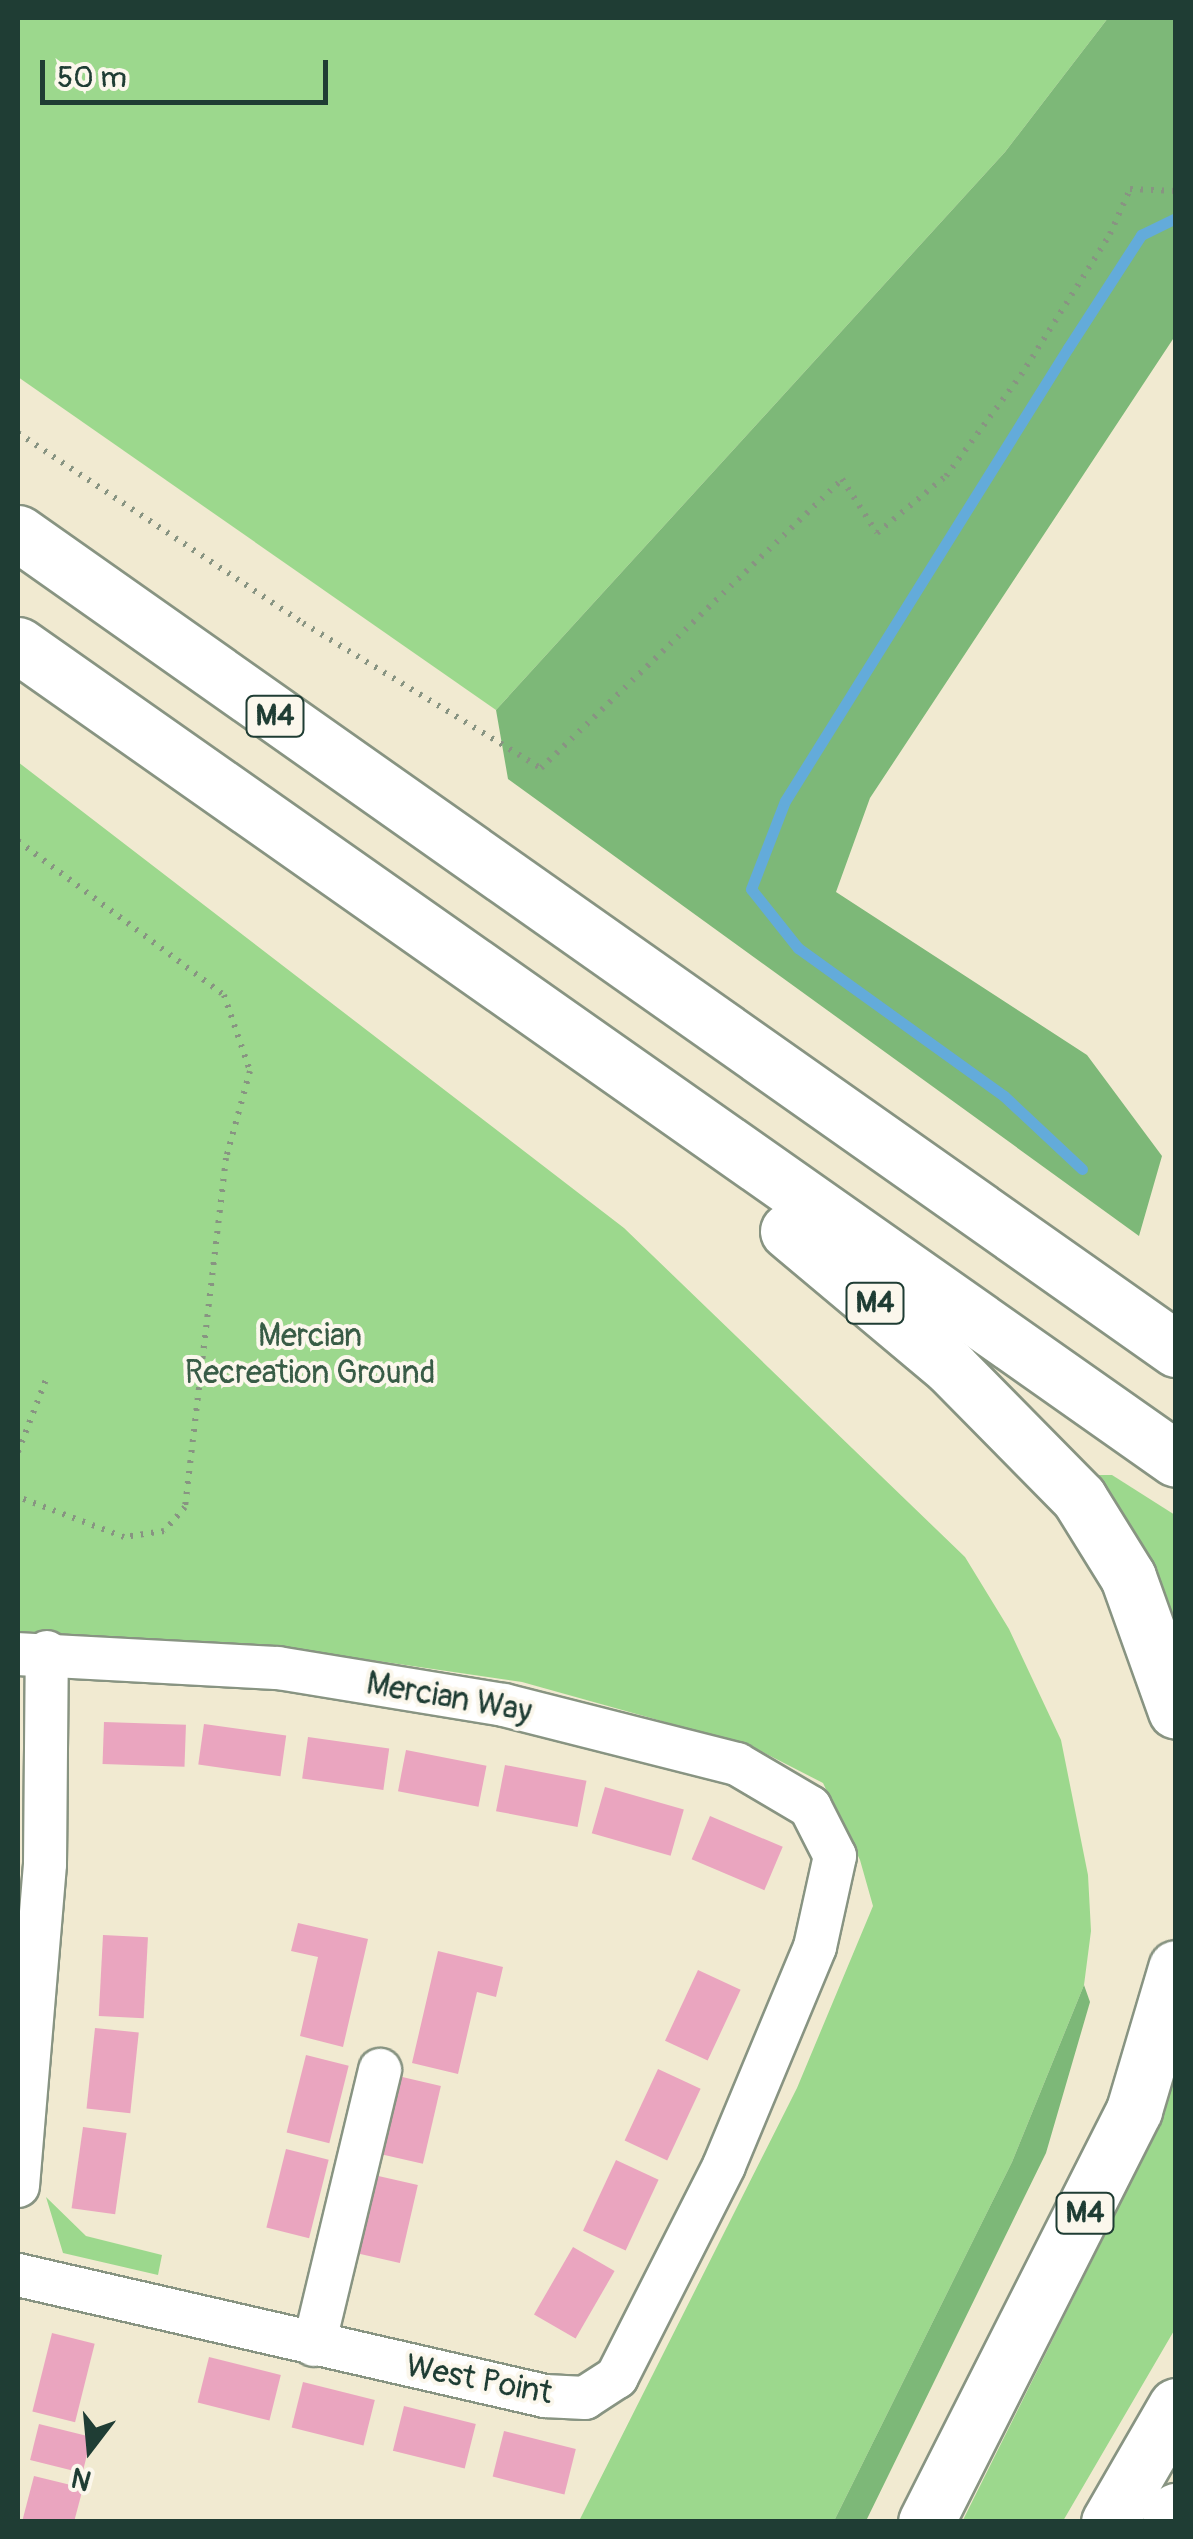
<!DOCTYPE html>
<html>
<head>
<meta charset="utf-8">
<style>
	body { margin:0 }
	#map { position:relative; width:1193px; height:2539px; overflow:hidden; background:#f1ead1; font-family:Pangolin,sans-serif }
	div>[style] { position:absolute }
	.green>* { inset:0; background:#9cd88d }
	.forest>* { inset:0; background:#7db878 }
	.stream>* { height:11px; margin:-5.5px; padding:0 5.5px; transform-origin:5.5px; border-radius:5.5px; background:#63abda }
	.building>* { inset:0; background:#eaa5bf; transform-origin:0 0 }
	.path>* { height:6px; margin-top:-3px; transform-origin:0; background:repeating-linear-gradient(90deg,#889482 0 2.5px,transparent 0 10.5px) }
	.roads { filter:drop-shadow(2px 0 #889482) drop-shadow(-2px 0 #889482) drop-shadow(0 2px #889482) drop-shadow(0 -2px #889482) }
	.street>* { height:42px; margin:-21px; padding:0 21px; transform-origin:21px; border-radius:21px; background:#fff }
	.highway>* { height:55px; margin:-27.5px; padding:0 27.5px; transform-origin:27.5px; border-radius:27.5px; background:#fff }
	span { translate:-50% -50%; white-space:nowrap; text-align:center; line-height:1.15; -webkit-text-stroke:8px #fbf7ec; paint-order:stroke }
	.shield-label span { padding:2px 8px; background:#fbf7ec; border:2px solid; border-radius:8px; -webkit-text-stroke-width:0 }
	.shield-label { font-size:30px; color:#1f3d34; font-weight:700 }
	.park-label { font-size:32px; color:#385c46 }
	.street-label { font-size:32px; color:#1f3d34 }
	.frame { position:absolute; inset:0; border:20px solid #1f3d34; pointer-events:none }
	.north { position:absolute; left:40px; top:2399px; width:100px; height:100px; -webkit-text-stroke:8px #fbf7ec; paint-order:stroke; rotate:196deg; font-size:28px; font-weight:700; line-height:40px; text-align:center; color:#1f3d34 }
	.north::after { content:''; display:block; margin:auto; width:35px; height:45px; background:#1f3d34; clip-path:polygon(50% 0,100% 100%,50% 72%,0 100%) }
	.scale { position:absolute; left:40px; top:60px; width:288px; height:45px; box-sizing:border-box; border:5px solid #1f3d34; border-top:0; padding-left:12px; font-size:30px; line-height:35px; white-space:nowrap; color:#1f3d34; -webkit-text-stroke:8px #fbf7ec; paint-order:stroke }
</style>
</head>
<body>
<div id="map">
	<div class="green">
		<div style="clip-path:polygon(18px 18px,1108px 18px,1005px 152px,496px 710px,18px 377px)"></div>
		<div style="clip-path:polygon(18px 762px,624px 1228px,965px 1557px,1009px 1629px,1061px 1740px,1088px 1875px,1091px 1931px,1084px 1985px,1012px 2162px,834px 2521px,579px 2521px,797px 2088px,873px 1906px,860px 1860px,823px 1783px,751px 1746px,522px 1682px,282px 1647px,18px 1631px)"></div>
		<div style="clip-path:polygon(1097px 1475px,1112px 1475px,1175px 1515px,1175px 1631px)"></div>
		<div style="clip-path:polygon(1175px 2074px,1175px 2329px,1063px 2521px,962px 2522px,1149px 2146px)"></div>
		<div style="clip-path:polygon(46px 2197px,86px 2236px,162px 2255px,158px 2275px,63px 2253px)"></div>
	</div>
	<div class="forest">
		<div style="clip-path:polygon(1108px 18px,1175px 18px,1175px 336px,870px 798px,836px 892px,1087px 1055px,1162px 1156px,1139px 1236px,508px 779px,496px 710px,1005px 152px)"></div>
		<div style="clip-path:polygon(1084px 1985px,1090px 2002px,1046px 2153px,866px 2521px,834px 2521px,1012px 2162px)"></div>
	</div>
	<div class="stream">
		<div style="left:1082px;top:1169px;width:107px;rotate:-136.9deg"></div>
		<div style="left:1004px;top:1096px;width:254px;rotate:-144.3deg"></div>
		<div style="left:798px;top:948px;width:75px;rotate:-128.5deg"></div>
		<div style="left:751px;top:889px;width:94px;rotate:-68.9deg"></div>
		<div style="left:785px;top:801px;width:534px;rotate:-58.01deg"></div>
		<div style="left:1068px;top:348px;width:135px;rotate:-57.1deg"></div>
		<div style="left:1141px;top:235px;width:39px;rotate:-26deg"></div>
	</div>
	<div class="building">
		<div style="left:104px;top:1722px;width:82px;height:42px;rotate:2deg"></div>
		<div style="left:204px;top:1724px;width:83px;height:41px;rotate:8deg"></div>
		<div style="left:308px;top:1737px;width:82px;height:42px;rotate:8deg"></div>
		<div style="left:406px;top:1750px;width:82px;height:42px;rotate:11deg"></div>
		<div style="left:505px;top:1765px;width:83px;height:47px;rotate:11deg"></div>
		<div style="left:605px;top:1787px;width:82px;height:48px;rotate:16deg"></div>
		<div style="left:710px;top:1816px;width:79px;height:47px;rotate:23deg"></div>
		<div style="clip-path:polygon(298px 1923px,368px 1939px,343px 2047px,300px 2036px,318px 1957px,291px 1951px)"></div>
		<div style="left:103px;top:1935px;width:45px;height:81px;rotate:3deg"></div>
		<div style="clip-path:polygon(438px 1951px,503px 1967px,496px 1997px,477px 1992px,458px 2074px,412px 2063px)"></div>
		<div style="left:698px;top:1970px;width:47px;height:78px;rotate:25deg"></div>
		<div style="left:95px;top:2028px;width:44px;height:81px;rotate:6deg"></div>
		<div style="left:306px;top:2055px;width:44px;height:80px;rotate:14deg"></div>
		<div style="left:658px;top:2069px;width:47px;height:79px;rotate:25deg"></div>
		<div style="left:398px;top:2076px;width:44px;height:80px;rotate:13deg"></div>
		<div style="left:83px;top:2127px;width:44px;height:82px;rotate:8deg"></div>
		<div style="left:286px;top:2149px;width:44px;height:81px;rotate:14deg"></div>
		<div style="left:616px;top:2160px;width:47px;height:78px;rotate:25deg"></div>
		<div style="left:374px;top:2175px;width:45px;height:80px;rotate:13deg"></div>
		<div style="left:573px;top:2247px;width:48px;height:78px;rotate:30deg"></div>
		<div style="left:52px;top:2333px;width:44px;height:81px;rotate:14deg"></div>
		<div style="left:209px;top:2357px;width:74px;height:47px;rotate:14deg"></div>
		<div style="left:303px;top:2382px;width:74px;height:47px;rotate:14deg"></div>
		<div style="left:404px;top:2406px;width:74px;height:46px;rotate:14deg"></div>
		<div style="left:39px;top:2424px;width:54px;height:37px;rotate:14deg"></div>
		<div style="left:504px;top:2431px;width:74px;height:47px;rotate:14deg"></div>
		<div style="clip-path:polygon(34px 2476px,83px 2488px,74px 2522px,22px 2522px)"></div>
	</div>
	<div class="path">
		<div style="left:18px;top:433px;width:343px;rotate:33.7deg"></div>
		<div style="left:303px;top:623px;width:279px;rotate:31.4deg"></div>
		<div style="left:541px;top:768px;width:417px;rotate:-43.8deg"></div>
		<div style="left:842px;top:479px;width:64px;rotate:57.1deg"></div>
		<div style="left:877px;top:533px;width:89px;rotate:-39.6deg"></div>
		<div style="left:946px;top:476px;width:126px;rotate:-53.4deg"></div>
		<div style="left:1021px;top:375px;width:167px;rotate:-57.7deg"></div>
		<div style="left:1110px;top:234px;width:49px;rotate:-66deg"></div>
		<div style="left:1130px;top:189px;width:46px;rotate:2.5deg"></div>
		<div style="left:18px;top:841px;width:257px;rotate:36.8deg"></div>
		<div style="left:224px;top:995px;width:80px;rotate:71.1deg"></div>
		<div style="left:250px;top:1071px;width:90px;rotate:105.4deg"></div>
		<div style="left:226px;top:1158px;width:351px;rotate:96.7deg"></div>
		<div style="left:185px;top:1507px;width:32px;rotate:131deg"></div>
		<div style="left:164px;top:1531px;width:40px;rotate:171.5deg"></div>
		<div style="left:124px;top:1537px;width:113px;rotate:-159.3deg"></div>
		<div style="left:18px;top:1452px;width:80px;rotate:-68.9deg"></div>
	</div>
	<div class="roads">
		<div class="street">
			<div style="left:18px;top:1654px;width:260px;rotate:3.1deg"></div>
			<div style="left:278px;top:1668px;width:229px;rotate:9.3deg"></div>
			<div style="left:504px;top:1705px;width:240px;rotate:14.2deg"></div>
			<div style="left:737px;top:1764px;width:85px;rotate:30.5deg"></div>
			<div style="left:810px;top:1807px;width:55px;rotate:63deg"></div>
			<div style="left:835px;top:1856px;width:93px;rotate:102.4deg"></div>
			<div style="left:815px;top:1947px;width:237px;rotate:112.6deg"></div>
			<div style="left:724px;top:2166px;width:237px;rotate:116.9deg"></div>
			<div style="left:617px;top:2377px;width:38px;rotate:147deg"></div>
			<div style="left:585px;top:2398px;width:40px;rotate:-177.1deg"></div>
			<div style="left:545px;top:2396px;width:541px;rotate:-167.07deg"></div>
			<div style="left:18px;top:2186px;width:323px;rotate:-85.2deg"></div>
			<div style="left:45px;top:1864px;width:212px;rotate:-89.5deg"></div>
			<div style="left:314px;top:2345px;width:283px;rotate:-76.5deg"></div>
		</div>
		<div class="highway">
			<div style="left:18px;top:533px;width:1417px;rotate:35.17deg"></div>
			<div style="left:18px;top:645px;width:1415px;rotate:35.1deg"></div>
			<div style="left:788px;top:1231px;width:212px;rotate:40deg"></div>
			<div style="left:950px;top:1367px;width:184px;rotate:45.4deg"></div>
			<div style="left:1079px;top:1498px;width:93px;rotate:58.2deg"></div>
			<div style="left:1128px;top:1577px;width:142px;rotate:70.3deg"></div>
			<div style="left:926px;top:2522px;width:462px;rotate:-63.2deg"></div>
			<div style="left:1134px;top:2110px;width:148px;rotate:-73.5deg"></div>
			<div style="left:1109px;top:2522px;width:134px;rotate:-60deg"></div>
			<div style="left:1170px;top:2522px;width:13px;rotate:-61deg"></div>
		</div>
	</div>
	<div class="shield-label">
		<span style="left:275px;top:716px">M4</span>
		<span style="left:875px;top:1303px">M4</span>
		<span style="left:1085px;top:2213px">M4</span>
	</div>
	<div class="park-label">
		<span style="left:310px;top:1355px">Mercian<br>Recreation Ground</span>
	</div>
	<div class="street-label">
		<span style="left:449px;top:1698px;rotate:10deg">Mercian Way</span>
		<span style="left:479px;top:2380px;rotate:11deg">West Point</span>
	</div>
	<div class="frame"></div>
	<div class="north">N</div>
	<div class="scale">50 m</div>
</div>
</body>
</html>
